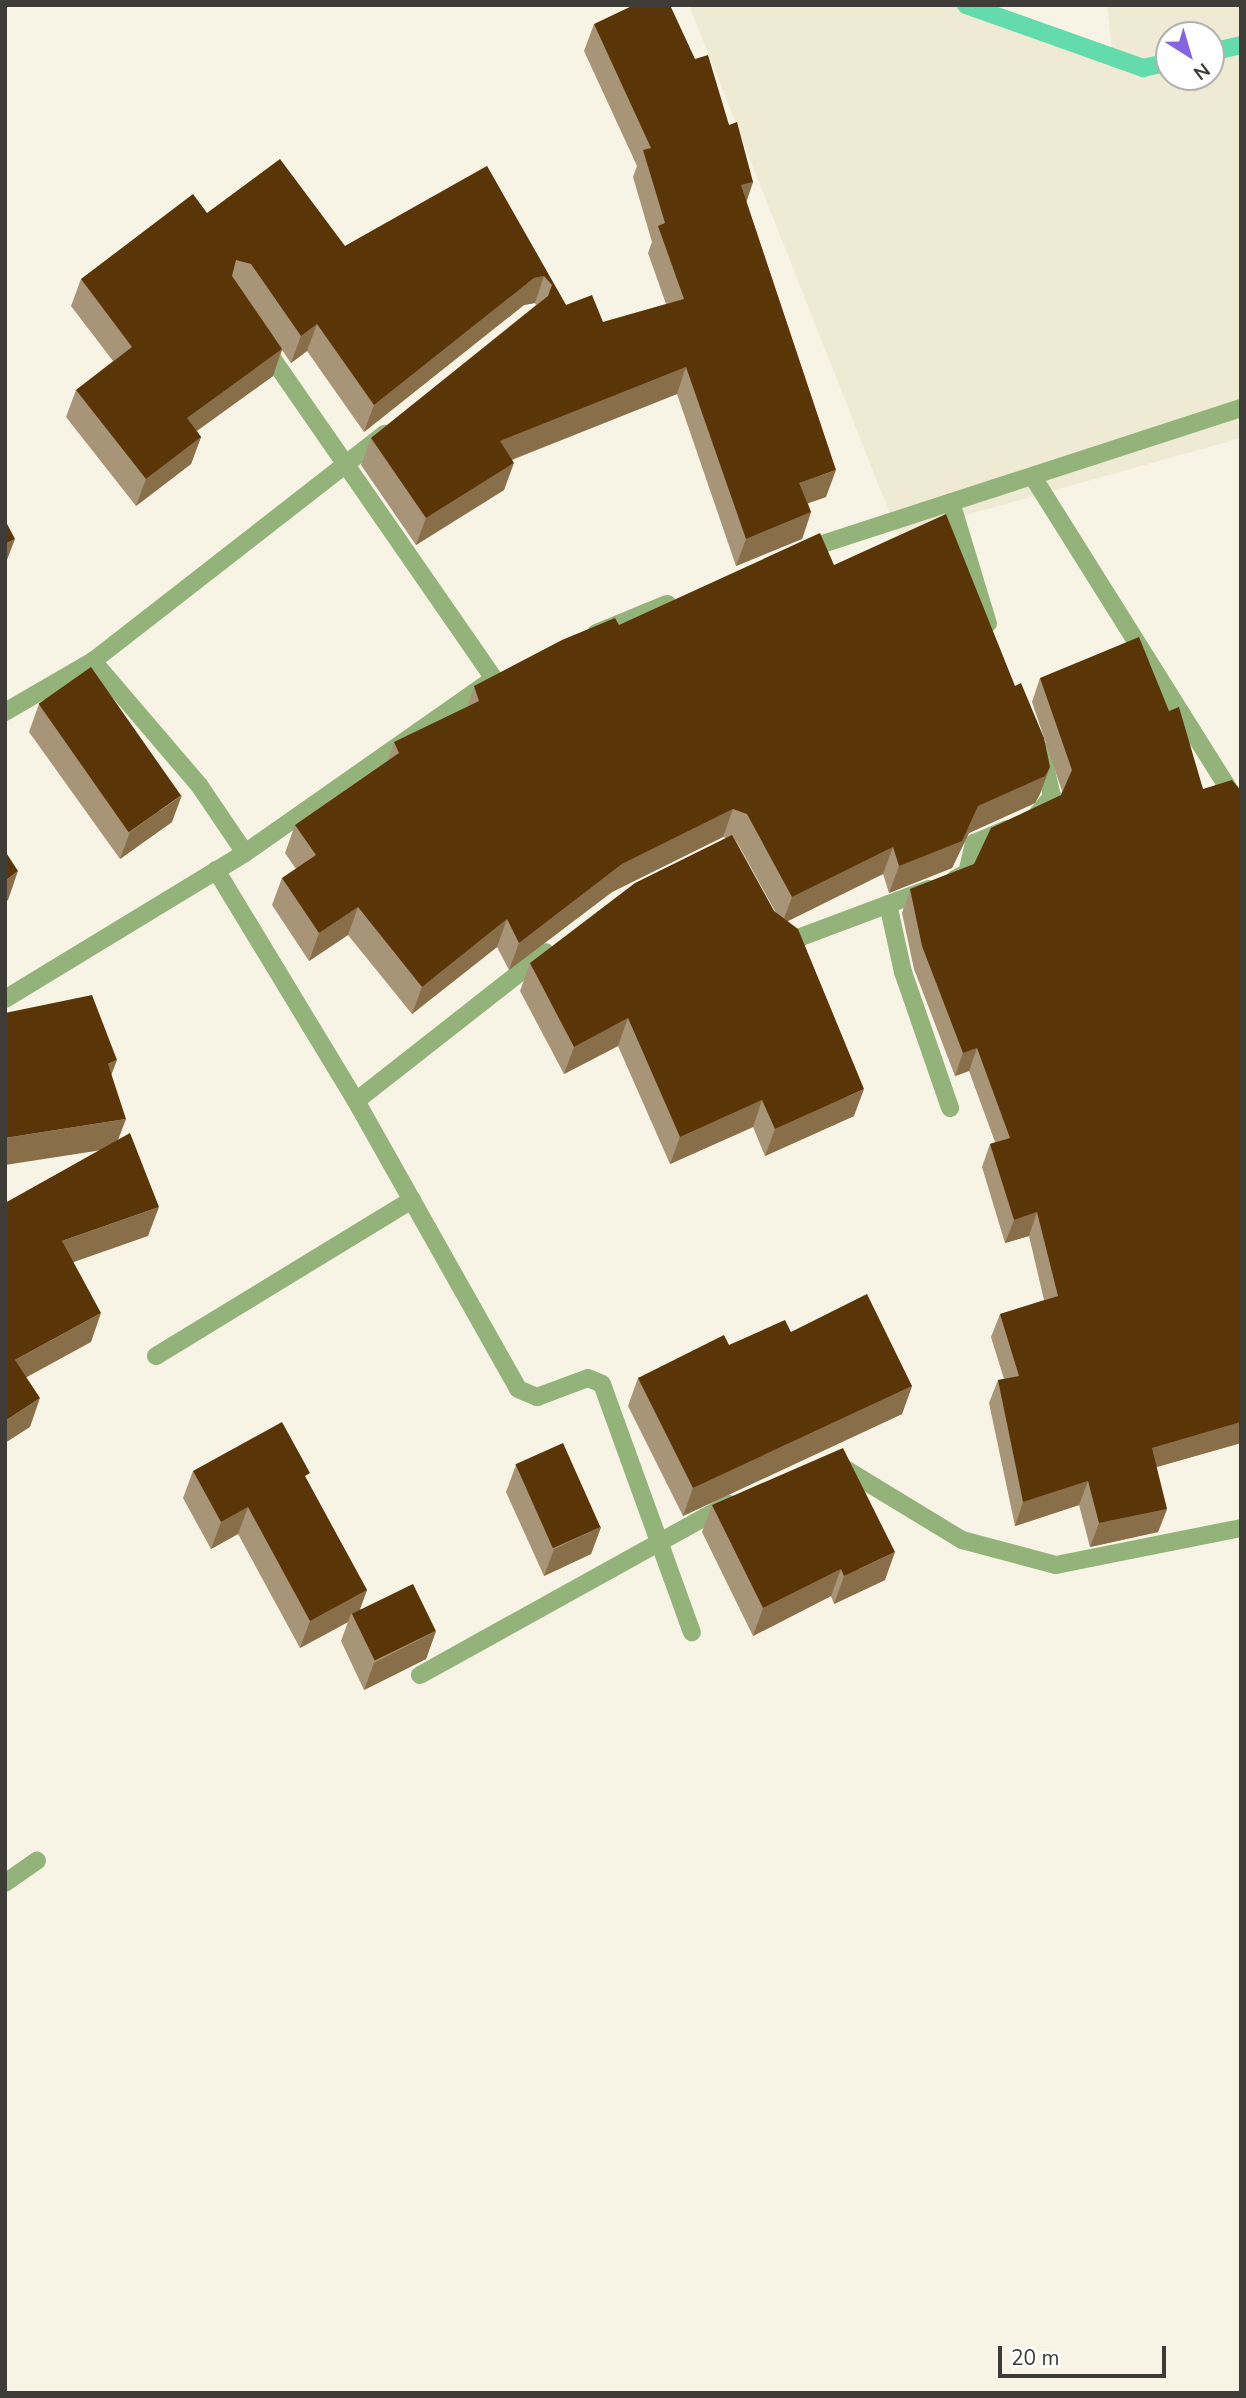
<!DOCTYPE html>
<html>
<head>
<meta charset="utf-8">
<style>
	body { margin:0 }
	#map { position:relative; width:1246px; height:2398px; overflow:hidden; background:#f7f4e5; font-family:"Nunito Sans",sans-serif }
	div>[style] { position:absolute }
	.built>* { inset:0; background:#efead3 }
	.stream>* { height:18px; margin:-9px; padding:0 9px; transform-origin:9px; border-radius:9px; background:#63dbac }
	.minor>* { height:18px; margin:-9px; padding:0 9px; transform-origin:9px; border-radius:9px; background:#94b37b }
	.wall>* { inset:0; background:#a89476 }
	.shaded-wall>* { inset:0; background:#896e4a }
	.building>* { inset:0; background:#5a3508; transform-origin:0 0 }
	span { translate:-50% -50%; white-space:nowrap; text-align:center; line-height:1.15; -webkit-text-stroke:7px #fff; paint-order:stroke }
	.frame { position:absolute; inset:0; border:7px solid #3d3c36; pointer-events:none }
	.north { position:absolute; left:1155px; top:21px; width:70px; height:70px; box-sizing:border-box; background:#fff; border:2px solid #b1b1af; border-radius:50%; rotate:143deg; font-size:19px; font-weight:700; line-height:28px; text-align:center; color:#3d3c36 }
	.north::after { content:''; display:block; margin:auto; width:24px; height:32px; background:#8464df; clip-path:polygon(50% 0,100% 100%,50% 72%,0 100%) }
	.scale { position:absolute; left:998px; top:2346px; width:168px; height:32px; box-sizing:border-box; border:4px solid #3d3c36; border-top:0; padding-left:9px; font-size:21px; line-height:24px; white-space:nowrap; color:#3d3c36; -webkit-text-stroke:5px #fff; paint-order:stroke }
</style>
</head>
<body>
<div id="map">
	<div class="built">
		<div style="clip-path:polygon(evenodd,689px 5px,977px 5px,1112px 51px,1107px 5px,1241px 5px,1241px 438px,898px 534px,689px 5px,1169px 35px,1211px 35px,1211px 77px,1169px 77px,1169px 35px)"></div>
	</div>
	<div class="stream">
		<div style="left:966px;top:5px;width:188px;rotate:19.6deg"></div>
		<div style="left:1143px;top:68px;width:27px;rotate:-13deg"></div>
		<div style="left:1211px;top:52px;width:31px;rotate:-13deg"></div>
	</div>
	<div class="minor">
		<div style="left:263px;top:345px;width:406px;rotate:55.3deg"></div>
		<div style="left:1033px;top:477px;width:392px;rotate:57.9deg"></div>
		<div style="left:951px;top:502px;width:127px;rotate:73.1deg"></div>
		<div style="left:804px;top:550px;width:459px;rotate:-18deg"></div>
		<div style="left:596px;top:633px;width:77px;rotate:-22.2deg"></div>
		<div style="left:93px;top:661px;width:163px;rotate:49.5deg"></div>
		<div style="left:199px;top:785px;width:82px;rotate:55.9deg"></div>
		<div style="left:5px;top:712px;width:102px;rotate:-30.1deg"></div>
		<div style="left:93px;top:661px;width:370px;rotate:-37.9deg"></div>
		<div style="left:1036px;top:816px;width:26px;rotate:-51deg"></div>
		<div style="left:1052px;top:796px;width:47px;rotate:-103.4deg"></div>
		<div style="left:216px;top:870px;width:270px;rotate:58.8deg"></div>
		<div style="left:356px;top:1101px;width:330px;rotate:60.6deg"></div>
		<div style="left:518px;top:1389px;width:21px;rotate:23deg"></div>
		<div style="left:537px;top:1397px;width:54px;rotate:-20.4deg"></div>
		<div style="left:588px;top:1378px;width:15px;rotate:23deg"></div>
		<div style="left:602px;top:1384px;width:264px;rotate:70.1deg"></div>
		<div style="left:955px;top:879px;width:13px;rotate:-27deg"></div>
		<div style="left:967px;top:873px;width:31px;rotate:-77deg"></div>
		<div style="left:974px;top:843px;width:36px;rotate:-23deg"></div>
		<div style="left:888px;top:904px;width:70px;rotate:77.6deg"></div>
		<div style="left:903px;top:972px;width:144px;rotate:70.9deg"></div>
		<div style="left:782px;top:944px;width:157px;rotate:-20.5deg"></div>
		<div style="left:5px;top:999px;width:281px;rotate:-31.3deg"></div>
		<div style="left:245px;top:853px;width:300px;rotate:-35deg"></div>
		<div style="left:356px;top:1101px;width:241px;rotate:-38.1deg"></div>
		<div style="left:156px;top:1356px;width:300px;rotate:-31.4deg"></div>
		<div style="left:837px;top:1464px;width:146px;rotate:31.3deg"></div>
		<div style="left:962px;top:1540px;width:97px;rotate:14.9deg"></div>
		<div style="left:1056px;top:1565px;width:189px;rotate:-11.3deg"></div>
		<div style="left:420px;top:1675px;width:353px;rotate:-29deg"></div>
		<div style="left:5px;top:1883px;width:39px;rotate:-35deg"></div>
	</div>
	<div class="wall">
		<div style="clip-path:polygon(594px 24px,695px 59px,729px 125px,753px 182px,746px 201px,826px 497px,808px 503px,811px 512px,802px 539px,736px 566px,677px 394px,512px 460px,504px 490px,416px 545px,361px 465px,371px 438px,536px 305px,535px 303px,524px 305px,364px 432px,307px 351px,291px 363px,282px 350px,273px 376px,197px 431px,201px 437px,191px 464px,136px 506px,66px 417px,76px 390px,113px 361px,71px 306px,81px 279px,207px 213px,345px 246px,487px 166px,566px 305px,603px 322px,666px 304px,648px 253px,652px 242px,633px 177px,637px 166px,584px 51px)"></div>
		<div style="clip-path:polygon(evenodd,834px 565px,1040px 794px,1035px 803px,969px 833px,952px 868px,889px 893px,883px 874px,788px 921px,854px 1116px,765px 1156px,753px 1127px,670px 1164px,618px 1046px,564px 1074px,520px 991px,530px 963px,726px 838px,723px 837px,612px 892px,509px 970px,497px 947px,412px 1014px,348px 935px,309px 961px,272px 905px,282px 878px,296px 869px,285px 853px,295px 825px,388px 761px,394px 742px,467px 708px,474px 686px,619px 625px,834px 565px,736px 841px,737px 842px,776px 913px,774px 911px,736px 841px)"></div>
		<div style="clip-path:polygon(1040px 678px,1169px 711px,1203px 789px,1241px 791px,1241px 1443px,1156px 1467px,1167px 1509px,1158px 1532px,1090px 1547px,1079px 1505px,1015px 1526px,989px 1403px,998px 1380px,1004px 1379px,991px 1337px,1000px 1314px,1044px 1300px,1029px 1236px,1005px 1243px,982px 1167px,990px 1144px,995px 1142px,969px 1071px,955px 1076px,914px 969px,902px 913px,910px 889px,974px 864px,1061px 795px,1062px 791px,1032px 702px)"></div>
		<div style="clip-path:polygon(39px 704px,172px 822px,120px 859px,29px 732px)"></div>
		<div style="clip-path:polygon(791px 1332px,912px 1386px,902px 1414px,683px 1516px,628px 1406px,638px 1378px,729px 1345px)"></div>
		<div style="clip-path:polygon(516px 1465px,601px 1527px,591px 1554px,544px 1576px,506px 1492px)"></div>
		<div style="clip-path:polygon(193px 1471px,307px 1481px,367px 1590px,360px 1609px,436px 1631px,426px 1659px,364px 1690px,341px 1641px,348px 1622px,300px 1648px,238px 1534px,211px 1549px,183px 1498px)"></div>
		<div style="clip-path:polygon(712px 1505px,885px 1580px,834px 1604px,831px 1596px,753px 1636px,702px 1532px)"></div>
	</div>
	<div class="shaded-wall">
		<div style="clip-path:polygon(753px 182px,744px 209px,741px 185px)"></div>
		<div style="clip-path:polygon(544px 276px,535px 303px,524px 305px,364px 432px,374px 405px,534px 278px)"></div>
		<div style="clip-path:polygon(317px 324px,307px 351px,291px 363px,301px 336px)"></div>
		<div style="clip-path:polygon(282px 349px,273px 376px,177px 445px,187px 418px)"></div>
		<div style="clip-path:polygon(686px 367px,677px 394px,490px 468px,500px 441px)"></div>
		<div style="clip-path:polygon(201px 437px,191px 464px,136px 506px,146px 479px)"></div>
		<div style="clip-path:polygon(514px 463px,504px 490px,416px 545px,426px 518px)"></div>
		<div style="clip-path:polygon(836px 470px,826px 497px,789px 510px,799px 483px)"></div>
		<div style="clip-path:polygon(811px 512px,802px 539px,736px 566px,746px 539px)"></div>
		<div style="clip-path:polygon(15px 539px,5px 565px,5px 544px)"></div>
		<div style="clip-path:polygon(1050px 767px,1040px 794px,1035px 803px,969px 833px,952px 868px,889px 893px,899px 866px,978px 806px)"></div>
		<div style="clip-path:polygon(182px 795px,172px 822px,120px 859px,130px 832px)"></div>
		<div style="clip-path:polygon(733px 809px,723px 837px,612px 892px,509px 970px,519px 943px,622px 864px)"></div>
		<div style="clip-path:polygon(893px 847px,883px 874px,782px 924px,792px 897px)"></div>
		<div style="clip-path:polygon(18px 871px,8px 900px,5px 902px,5px 881px)"></div>
		<div style="clip-path:polygon(358px 907px,348px 935px,309px 961px,319px 933px)"></div>
		<div style="clip-path:polygon(507px 919px,497px 947px,412px 1014px,422px 987px)"></div>
		<div style="clip-path:polygon(628px 1018px,618px 1046px,564px 1074px,574px 1047px)"></div>
		<div style="clip-path:polygon(977px 1048px,969px 1071px,955px 1076px,963px 1053px)"></div>
		<div style="clip-path:polygon(117px 1060px,106px 1089px,108px 1064px)"></div>
		<div style="clip-path:polygon(864px 1089px,854px 1116px,765px 1156px,775px 1129px)"></div>
		<div style="clip-path:polygon(762px 1100px,753px 1127px,670px 1164px,680px 1137px)"></div>
		<div style="clip-path:polygon(126px 1119px,115px 1148px,5px 1165px,5px 1138px)"></div>
		<div style="clip-path:polygon(159px 1207px,148px 1236px,51px 1270px,62px 1241px)"></div>
		<div style="clip-path:polygon(1037px 1212px,1029px 1236px,1005px 1243px,1014px 1220px)"></div>
		<div style="clip-path:polygon(101px 1313px,91px 1342px,5px 1389px,15px 1360px)"></div>
		<div style="clip-path:polygon(912px 1386px,902px 1414px,683px 1516px,693px 1488px)"></div>
		<div style="clip-path:polygon(40px 1398px,30px 1427px,5px 1443px,5px 1421px)"></div>
		<div style="clip-path:polygon(1241px 1422px,1241px 1443px,1143px 1471px,1152px 1448px)"></div>
		<div style="clip-path:polygon(1088px 1481px,1079px 1505px,1015px 1526px,1023px 1502px)"></div>
		<div style="clip-path:polygon(248px 1507px,238px 1534px,211px 1549px,221px 1522px)"></div>
		<div style="clip-path:polygon(1167px 1509px,1158px 1532px,1090px 1547px,1099px 1523px)"></div>
		<div style="clip-path:polygon(601px 1527px,591px 1554px,544px 1576px,554px 1549px)"></div>
		<div style="clip-path:polygon(895px 1552px,885px 1580px,834px 1604px,844px 1576px)"></div>
		<div style="clip-path:polygon(841px 1569px,831px 1596px,753px 1636px,763px 1608px)"></div>
		<div style="clip-path:polygon(367px 1590px,357px 1617px,351px 1613px,348px 1622px,300px 1648px,310px 1621px)"></div>
		<div style="clip-path:polygon(436px 1631px,426px 1659px,364px 1690px,374px 1663px)"></div>
	</div>
	<div class="building">
		<div style="clip-path:polygon(634px 5px,670px 5px,695px 59px,708px 55px,729px 125px,737px 122px,753px 182px,741px 185px,836px 470px,799px 483px,811px 512px,746px 539px,686px 367px,500px 441px,514px 463px,426px 518px,371px 438px,548px 296px,552px 285px,544px 276px,534px 278px,374px 405px,317px 324px,301px 336px,251px 264px,236px 260px,232px 276px,282px 349px,187px 418px,201px 437px,146px 479px,76px 390px,132px 347px,81px 279px,193px 194px,207px 213px,280px 159px,345px 246px,487px 166px,566px 305px,592px 295px,603px 322px,684px 299px,658px 226px,665px 223px,643px 150px,651px 148px,594px 24px)"></div>
		<div style="clip-path:polygon(946px 514px,1015px 686px,1021px 683px,1044px 738px,1050px 767px,1045px 776px,978px 806px,962px 841px,899px 866px,893px 847px,792px 897px,747px 814px,733px 809px,622px 864px,519px 943px,507px 919px,422px 987px,358px 907px,319px 933px,282px 878px,316px 855px,295px 825px,399px 753px,394px 742px,479px 701px,474px 686px,562px 640px,615px 618px,619px 625px,820px 533px,834px 565px)"></div>
		<div style="clip-path:polygon(5px 520px,15px 539px,5px 544px)"></div>
		<div style="clip-path:polygon(1139px 637px,1169px 711px,1179px 707px,1203px 789px,1232px 780px,1241px 791px,1241px 1422px,1152px 1448px,1167px 1509px,1099px 1523px,1088px 1481px,1023px 1502px,998px 1380px,1019px 1376px,1000px 1314px,1058px 1296px,1037px 1212px,1014px 1220px,990px 1144px,1010px 1138px,977px 1048px,963px 1053px,922px 946px,910px 889px,974px 864px,991px 828px,1061px 795px,1072px 770px,1040px 678px)"></div>
		<div style="left:91px;top:667px;width:157px;height:64px;rotate:55deg"></div>
		<div style="clip-path:polygon(732px 835px,774px 911px,798px 929px,864px 1089px,775px 1129px,762px 1100px,680px 1137px,628px 1018px,574px 1047px,530px 963px,635px 883px)"></div>
		<div style="clip-path:polygon(5px 851px,18px 871px,5px 881px)"></div>
		<div style="clip-path:polygon(92px 995px,117px 1060px,108px 1064px,126px 1119px,5px 1138px,5px 1013px)"></div>
		<div style="clip-path:polygon(130px 1133px,159px 1207px,62px 1241px,101px 1313px,15px 1360px,40px 1398px,5px 1421px,5px 1203px)"></div>
		<div style="clip-path:polygon(867px 1294px,912px 1386px,693px 1488px,638px 1378px,724px 1335px,729px 1345px,785px 1320px,791px 1332px)"></div>
		<div style="clip-path:polygon(282px 1422px,310px 1473px,305px 1476px,367px 1590px,310px 1621px,248px 1507px,221px 1522px,193px 1471px)"></div>
		<div style="left:563px;top:1443px;width:92px;height:52px;rotate:66deg"></div>
		<div style="clip-path:polygon(843px 1448px,895px 1552px,844px 1576px,841px 1569px,763px 1608px,712px 1505px)"></div>
		<div style="left:413px;top:1584px;width:52px;height:68px;rotate:64deg"></div>
	</div>
	<div class="frame"></div>
	<div class="north">N</div>
	<div class="scale">20 m</div>
</div>
</body>
</html>
